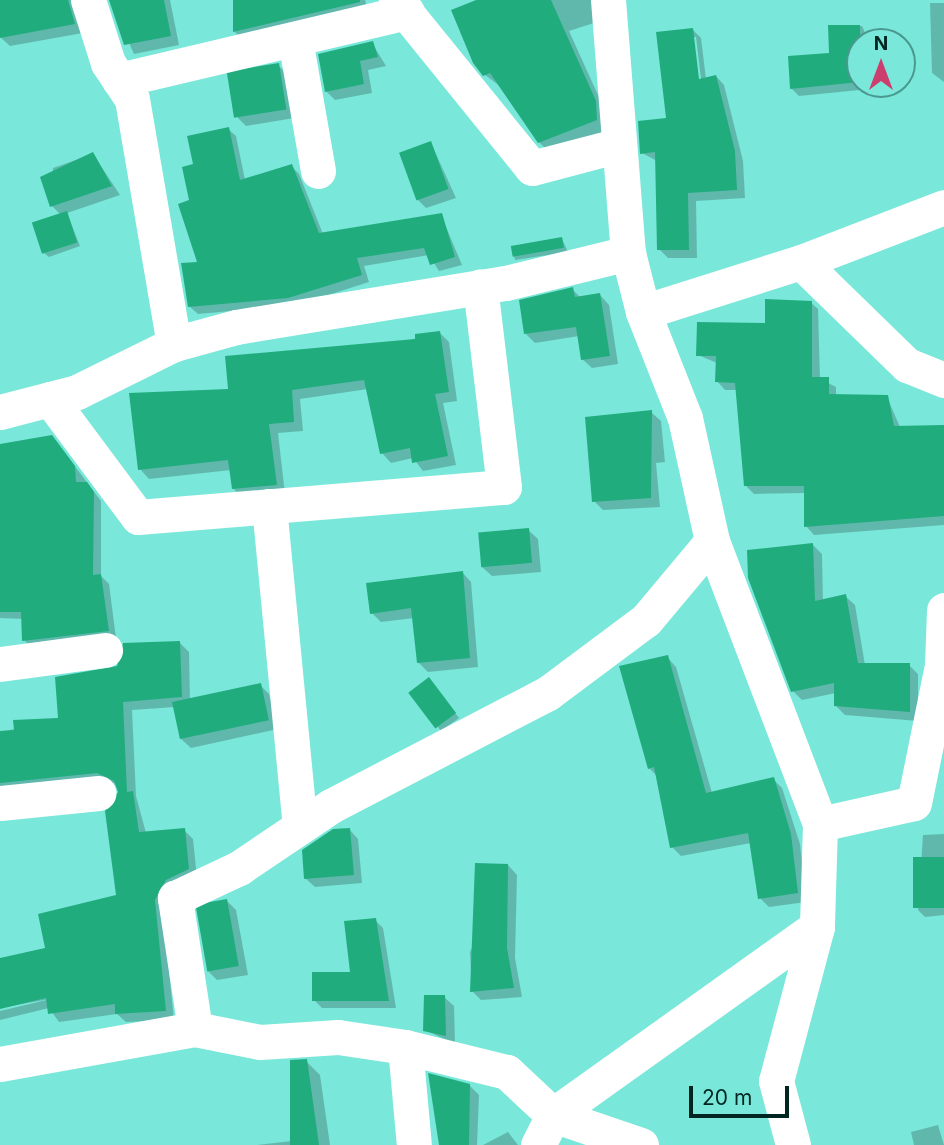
<!DOCTYPE html>
<html>
<head>
<meta charset="utf-8">
<style>
	body { margin:0 }
	#map { position:relative; width:944px; height:1145px; overflow:hidden; background:#79e7d9; font-family:Inter,sans-serif }
	div>[style] { position:absolute }
	.shadow>* { inset:0; background:#0003 }
	.building>* { inset:0; background:#21ac7e; transform-origin:0 0 }
	.minor>* { height:35px; margin:-17.5px; padding:0 17.5px; transform-origin:17.5px; border-radius:17.5px; background:#fff }
	span { translate:-50% -50%; white-space:nowrap; text-align:center; line-height:1.15; -webkit-text-stroke:6px #79e7d9; paint-order:stroke }
	.north { position:absolute; left:846px; top:28px; width:70px; height:70px; box-sizing:border-box; background:#79e7d9; border:2px solid #49998f; border-radius:50%; rotate:0deg; font-size:19px; font-weight:700; line-height:28px; text-align:center; color:#012521 }
	.north::after { content:''; display:block; margin:auto; width:24px; height:32px; background:#cb3e6d; clip-path:polygon(50% 0,100% 100%,50% 72%,0 100%) }
	.scale { position:absolute; left:689px; top:1086px; width:100px; height:32px; box-sizing:border-box; border:4px solid #012521; border-top:0; padding-left:9px; font-size:21px; line-height:24px; white-space:nowrap; color:#012521; -webkit-text-stroke:5px #79e7d9; paint-order:stroke }
</style>
</head>
<body>
<div id="map">
	<div class="shadow">
		<div style="clip-path:polygon(0 0,79px 0,83px 33px,10px 46px,0 37px)"></div>
		<div style="clip-path:polygon(110px 0,170px 0,179px 45px,134px 54px)"></div>
		<div style="clip-path:polygon(234px 0,365px 0,368px 11px,244px 41px,235px 32px)"></div>
		<div style="clip-path:polygon(480px 0,607px 0,600px 21px,569px 31px,607px 115px,609px 132px,551px 154px,539px 142px,500px 86px,485px 75px)"></div>
		<div style="clip-path:polygon(930px 3px,944px 3px,944px 82px,932px 73px)"></div>
		<div style="clip-path:polygon(862px 26px,869px 42px,860px 42px,860px 84px,870px 89px,799px 96px,792px 89px,830px 55px,830px 27px)"></div>
		<div style="clip-path:polygon(evenodd,693px 30px,701px 38px,706px 79px,716px 76px,724px 85px,743px 161px,745px 198px,696px 201px,697px 258px,668px 258px,659px 249px,657px 161px,642px 153px,668px 120px,693px 30px,692px 37px,696px 37px,702px 87px,698px 87px,692px 37px)"></div>
		<div style="clip-path:polygon(372px 43px,386px 66px,368px 70px,372px 93px,335px 100px,326px 91px)"></div>
		<div style="clip-path:polygon(278px 65px,287px 74px,294px 118px,246px 126px,237px 117px)"></div>
		<div style="clip-path:polygon(228px 129px,236px 136px,245px 180px,291px 166px,299px 174px,323px 234px,441px 215px,462px 265px,439px 271px,429px 255px,364px 266px,369px 282px,297px 305px,198px 314px,190px 307px,200px 263px,191px 201px,195px 166px)"></div>
		<div style="clip-path:polygon(431px 143px,456px 198px,426px 208px,417px 199px)"></div>
		<div style="clip-path:polygon(93px 154px,120px 195px,67px 213px,80px 246px,49px 257px,44px 253px,61px 215px,52px 206px,53px 168px)"></div>
		<div style="clip-path:polygon(562px 239px,568px 252px,515px 260px,513px 249px)"></div>
		<div style="clip-path:polygon(572px 289px,581px 298px,600px 295px,609px 305px,618px 364px,592px 368px,582px 359px,579px 336px,535px 343px,526px 334px)"></div>
		<div style="clip-path:polygon(767px 301px,809px 301px,818px 309px,820px 379px,836px 387px,836px 396px,887px 397px,900px 427px,944px 426px,944px 525px,814px 535px,806px 526px,805px 493px,754px 494px,746px 486px,738px 390px,725px 390px,717px 381px,717px 363px,698px 355px,767px 324px)"></div>
		<div style="clip-path:polygon(439px 332px,449px 342px,457px 401px,443px 403px,456px 465px,423px 471px,413px 458px,391px 463px,382px 453px,368px 389px,300px 399px,303px 431px,278px 433px,285px 494px,242px 498px,233px 488px,231px 470px,149px 479px,140px 469px,230px 390px)"></div>
		<div style="clip-path:polygon(651px 412px,661px 421px,665px 462px,656px 463px,660px 507px,603px 510px,594px 501px)"></div>
		<div style="clip-path:polygon(59px 445px,101px 501px,101px 576px,109px 584px,116px 638px,32px 648px,24px 640px,23px 619px,0 618px,0 446px)"></div>
		<div style="clip-path:polygon(528px 530px,538px 539px,541px 572px,492px 576px,482px 567px)"></div>
		<div style="clip-path:polygon(813px 545px,822px 554px,823px 601px,845px 596px,855px 605px,865px 665px,909px 665px,918px 674px,918px 721px,845px 715px,836px 706px,836px 693px,802px 700px,793px 691px)"></div>
		<div style="clip-path:polygon(462px 572px,471px 582px,478px 667px,428px 672px,418px 662px,414px 618px,381px 622px,372px 613px)"></div>
		<div style="clip-path:polygon(180px 643px,189px 652px,190px 703px,260px 685px,269px 694px,278px 729px,191px 748px,181px 739px,175px 707px,132px 710px,136px 796px,146px 833px,184px 830px,193px 839px,197px 878px,163px 910px,174px 1020px,126px 1022px,117px 1014px,59px 1022px,49px 1008px,0 1020px,0 1011px,55px 998px,0 1008px,0 960px,132px 928px,120px 790px,114px 783px,0 795px,0 732px,60px 720px,118px 668px)"></div>
		<div style="clip-path:polygon(667px 657px,676px 667px,712px 793px,773px 779px,782px 788px,800px 844px,806px 902px,769px 907px,760px 898px,751px 843px,681px 856px,672px 847px,658px 777px,649px 768px)"></div>
		<div style="clip-path:polygon(433px 684px,459px 718px,441px 731px,411px 693px)"></div>
		<div style="clip-path:polygon(349px 829px,358px 839px,362px 883px,315px 887px,305px 878px)"></div>
		<div style="clip-path:polygon(944px 834px,944px 915px,925px 917px,918px 910px,923px 835px)"></div>
		<div style="clip-path:polygon(508px 865px,517px 875px,515px 958px,522px 997px,481px 1000px,472px 991px,470px 952px)"></div>
		<div style="clip-path:polygon(227px 901px,236px 910px,248px 975px,217px 980px,208px 971px)"></div>
		<div style="clip-path:polygon(375px 920px,383px 928px,396px 1008px,322px 1008px,314px 1000px,352px 974px)"></div>
		<div style="clip-path:polygon(444px 997px,454px 1006px,455px 1044px,425px 1030px)"></div>
		<div style="clip-path:polygon(306px 1061px,320px 1075px,330px 1145px,257px 1145px,292px 1141px)"></div>
		<div style="clip-path:polygon(469px 1085px,479px 1095px,477px 1145px,441px 1145px)"></div>
		<div style="clip-path:polygon(938px 1125px,944px 1145px,914px 1145px,911px 1132px)"></div>
		<div style="clip-path:polygon(508px 1132px,518px 1145px,483px 1145px)"></div>
	</div>
	<div class="building">
		<div style="clip-path:polygon(0 0,68px 0,75px 24px,0 38px)"></div>
		<div style="clip-path:polygon(109px 0,164px 0,171px 36px,124px 45px)"></div>
		<div style="clip-path:polygon(233px 0,360px 0,360px 2px,233px 32px)"></div>
		<div style="clip-path:polygon(476px 0,551px 0,596px 101px,597px 120px,538px 143px,490px 73px,483px 76px,473px 63px,451px 10px)"></div>
		<div style="clip-path:polygon(828px 25px,860px 25px,860px 82px,790px 89px,788px 56px,829px 53px)"></div>
		<div style="clip-path:polygon(693px 28px,699px 79px,716px 75px,735px 151px,737px 190px,688px 193px,689px 250px,657px 250px,655px 152px,640px 154px,638px 121px,666px 118px,656px 32px)"></div>
		<div style="clip-path:polygon(373px 41px,378px 57px,360px 61px,364px 84px,325px 92px,318px 54px)"></div>
		<div style="left:279px;top:63px;width:47px;height:53px;rotate:81deg"></div>
		<div style="clip-path:polygon(229px 127px,240px 180px,292px 164px,319px 233px,442px 213px,455px 257px,430px 265px,424px 248px,357px 258px,362px 275px,288px 298px,188px 307px,181px 263px,197px 262px,178px 204px,189px 200px,182px 167px,193px 164px,187px 136px)"></div>
		<div style="left:431px;top:141px;width:51px;height:34px;rotate:70deg"></div>
		<div style="clip-path:polygon(93px 152px,112px 186px,50px 207px,40px 177px)"></div>
		<div style="left:67px;top:211px;width:33px;height:37px;rotate:72deg"></div>
		<div style="left:562px;top:237px;width:11px;height:52px;rotate:80deg"></div>
		<div style="clip-path:polygon(573px 287px,575px 297px,600px 293px,610px 356px,581px 360px,576px 327px,524px 334px,519px 300px)"></div>
		<div style="clip-path:polygon(765px 299px,812px 301px,812px 377px,829px 377px,829px 394px,888px 395px,894px 426px,944px 425px,944px 516px,804px 527px,804px 486px,744px 486px,735px 383px,715px 382px,716px 356px,696px 356px,697px 322px,765px 323px)"></div>
		<div style="clip-path:polygon(440px 331px,449px 392px,435px 394px,448px 456px,412px 463px,410px 448px,380px 454px,364px 380px,292px 390px,294px 422px,269px 424px,277px 485px,232px 489px,228px 460px,138px 470px,129px 393px,228px 389px,225px 356px,415px 339px,415px 334px)"></div>
		<div style="clip-path:polygon(652px 410px,651px 498px,592px 502px,585px 417px)"></div>
		<div style="clip-path:polygon(52px 435px,75px 466px,76px 482px,87px 482px,94px 492px,93px 575px,101px 574px,109px 631px,22px 641px,21px 612px,0 612px,0 444px)"></div>
		<div style="left:529px;top:528px;width:35px;height:51px;rotate:85deg"></div>
		<div style="clip-path:polygon(813px 543px,815px 601px,846px 594px,858px 663px,910px 663px,910px 712px,834px 706px,834px 683px,791px 692px,748px 578px,747px 550px)"></div>
		<div style="clip-path:polygon(463px 571px,470px 658px,417px 663px,411px 608px,370px 614px,366px 583px)"></div>
		<div style="clip-path:polygon(180px 641px,182px 697px,123px 702px,127px 792px,133px 791px,139px 832px,185px 828px,189px 869px,166px 880px,155px 900px,166px 1011px,115px 1014px,115px 1004px,48px 1014px,46px 998px,0 1009px,0 958px,45px 948px,38px 914px,116px 895px,105px 811px,118px 792px,114px 781px,97px 773px,0 783px,0 731px,14px 730px,13px 720px,58px 718px,55px 677px,117px 666px,123px 643px)"></div>
		<div style="clip-path:polygon(668px 655px,706px 793px,774px 777px,791px 834px,798px 893px,758px 899px,748px 833px,670px 848px,654px 767px,648px 769px,619px 666px)"></div>
		<div style="left:429px;top:677px;width:45px;height:26px;rotate:53deg"></div>
		<div style="left:261px;top:683px;width:38px;height:91px;rotate:78deg"></div>
		<div style="clip-path:polygon(350px 828px,354px 875px,304px 879px,302px 850px,333px 829px)"></div>
		<div style="left:944px;top:857px;width:51px;height:31px;rotate:90deg"></div>
		<div style="clip-path:polygon(475px 863px,508px 864px,507px 948px,514px 988px,470px 992px)"></div>
		<div style="left:227px;top:899px;width:68px;height:32px;rotate:80deg"></div>
		<div style="clip-path:polygon(376px 918px,389px 1001px,312px 1001px,312px 972px,350px 972px,344px 921px)"></div>
		<div style="clip-path:polygon(424px 995px,445px 995px,446px 1036px,423px 1031px)"></div>
		<div style="clip-path:polygon(307px 1059px,319px 1145px,290px 1145px,290px 1060px)"></div>
		<div style="clip-path:polygon(428px 1073px,470px 1084px,469px 1145px,439px 1145px)"></div>
	</div>
	<div class="minor">
		<div style="left:88px;top:0;width:66px;rotate:72.4deg"></div>
		<div style="left:108px;top:63px;width:43px;rotate:56.3deg"></div>
		<div style="left:132px;top:99px;width:249px;rotate:80.3deg"></div>
		<div style="left:396px;top:0;width:216px;rotate:51deg"></div>
		<div style="left:532px;top:168px;width:87px;rotate:-14.7deg"></div>
		<div style="left:608px;top:0;width:254px;rotate:85.5deg"></div>
		<div style="left:628px;top:253px;width:61px;rotate:75.7deg"></div>
		<div style="left:643px;top:312px;width:114px;rotate:68.4deg"></div>
		<div style="left:685px;top:418px;width:126px;rotate:77.6deg"></div>
		<div style="left:712px;top:541px;width:303px;rotate:69.1deg"></div>
		<div style="left:820px;top:824px;width:103px;rotate:91.7deg"></div>
		<div style="left:817px;top:927px;width:159px;rotate:104.9deg"></div>
		<div style="left:776px;top:1081px;width:66px;rotate:75.1deg"></div>
		<div style="left:295px;top:39px;width:134px;rotate:80.1deg"></div>
		<div style="left:119px;top:80px;width:296px;rotate:-13.3deg"></div>
		<div style="left:801px;top:262px;width:153px;rotate:-21deg"></div>
		<div style="left:643px;top:312px;width:166px;rotate:-17.6deg"></div>
		<div style="left:801px;top:262px;width:148px;rotate:44.2deg"></div>
		<div style="left:907px;top:365px;width:40px;rotate:22deg"></div>
		<div style="left:50px;top:399px;width:147px;rotate:53.3deg"></div>
		<div style="left:138px;top:517px;width:367px;rotate:-4.7deg"></div>
		<div style="left:504px;top:487px;width:202px;rotate:-96.8deg"></div>
		<div style="left:0;top:412px;width:80px;rotate:-14.6deg"></div>
		<div style="left:77px;top:392px;width:108px;rotate:-26.3deg"></div>
		<div style="left:174px;top:344px;width:64px;rotate:-15.3deg"></div>
		<div style="left:236px;top:327px;width:274px;rotate:-9.3deg"></div>
		<div style="left:506px;top:283px;width:126px;rotate:-13.8deg"></div>
		<div style="left:269px;top:506px;width:322px;rotate:84.5deg"></div>
		<div style="left:0;top:664px;width:106px;rotate:-7.6deg"></div>
		<div style="left:0;top:803px;width:99px;rotate:-5.8deg"></div>
		<div style="left:820px;top:824px;width:96px;rotate:-12.6deg"></div>
		<div style="left:914px;top:803px;width:141px;rotate:-78.5deg"></div>
		<div style="left:942px;top:665px;width:55px;rotate:-87.9deg"></div>
		<div style="left:195px;top:1029px;width:133px;rotate:-98.7deg"></div>
		<div style="left:175px;top:898px;width:71px;rotate:-25.1deg"></div>
		<div style="left:239px;top:868px;width:111px;rotate:-34deg"></div>
		<div style="left:331px;top:806px;width:245px;rotate:-27.5deg"></div>
		<div style="left:548px;top:693px;width:122px;rotate:-36.7deg"></div>
		<div style="left:646px;top:620px;width:103px;rotate:-50.1deg"></div>
		<div style="left:405px;top:1047px;width:105px;rotate:13.8deg"></div>
		<div style="left:507px;top:1072px;width:63px;rotate:43.1deg"></div>
		<div style="left:553px;top:1115px;width:93px;rotate:18.8deg"></div>
		<div style="left:0;top:1064px;width:198px;rotate:-10.2deg"></div>
		<div style="left:195px;top:1029px;width:66px;rotate:11.3deg"></div>
		<div style="left:260px;top:1042px;width:78px;rotate:-3.7deg"></div>
		<div style="left:338px;top:1037px;width:68px;rotate:8.5deg"></div>
		<div style="left:405px;top:1047px;width:98px;rotate:84.8deg"></div>
		<div style="left:538px;top:1145px;width:34px;rotate:-63deg"></div>
		<div style="left:553px;top:1115px;width:324px;rotate:-35.5deg"></div>
	</div>
	<div class="north">N</div>
	<div class="scale">20 m</div>
</div>
</body>
</html>
